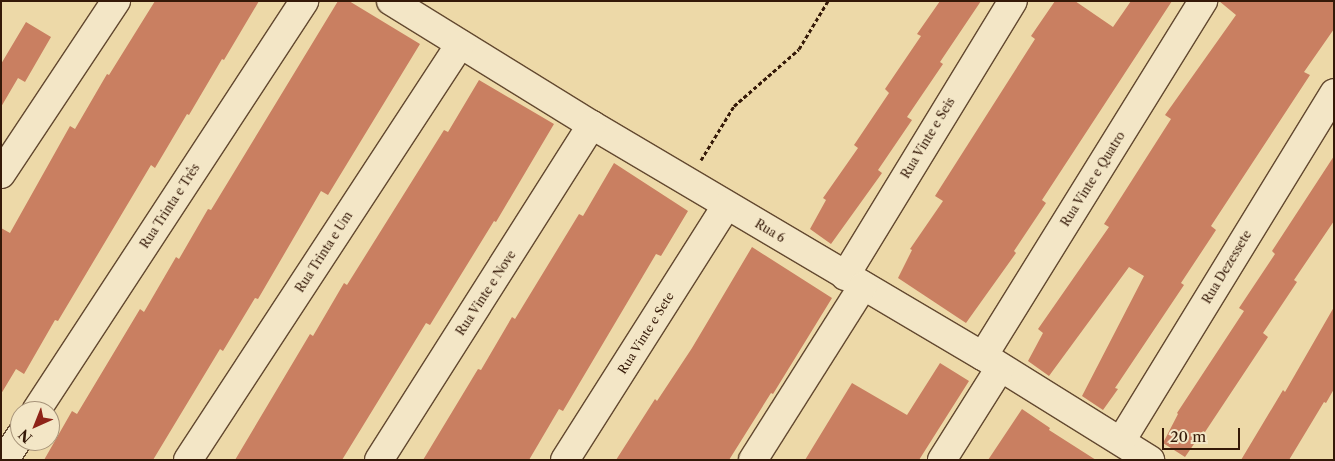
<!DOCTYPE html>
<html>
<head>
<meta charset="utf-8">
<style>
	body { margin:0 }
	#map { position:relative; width:1335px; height:461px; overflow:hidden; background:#edd9a8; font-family:"Libre Caslon Text",serif }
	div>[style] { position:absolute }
	.building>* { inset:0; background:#c97f61 }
	.path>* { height:3px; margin-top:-1.5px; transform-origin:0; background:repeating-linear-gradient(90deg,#351908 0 4px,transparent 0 6.5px) }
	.roads { filter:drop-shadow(1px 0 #634930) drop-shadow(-1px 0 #634930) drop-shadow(0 1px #634930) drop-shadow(0 -1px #634930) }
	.street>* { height:28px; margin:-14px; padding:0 14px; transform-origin:14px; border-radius:14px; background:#f3e6c6 }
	span { translate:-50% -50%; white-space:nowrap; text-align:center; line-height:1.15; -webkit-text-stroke:4px #f3e6c6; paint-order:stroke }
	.street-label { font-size:12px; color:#351908 }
	.frame { position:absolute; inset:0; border:2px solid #351908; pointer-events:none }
	.north { position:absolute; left:10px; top:401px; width:50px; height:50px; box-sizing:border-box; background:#f3e6c6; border:1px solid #a7947a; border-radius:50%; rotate:224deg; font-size:14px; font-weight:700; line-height:20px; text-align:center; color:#351908 }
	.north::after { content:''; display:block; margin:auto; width:18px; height:22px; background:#8f2418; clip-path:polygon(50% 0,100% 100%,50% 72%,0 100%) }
	.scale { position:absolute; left:1162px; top:428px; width:78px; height:22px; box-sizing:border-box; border:2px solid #351908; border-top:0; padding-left:6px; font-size:15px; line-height:18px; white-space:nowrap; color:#351908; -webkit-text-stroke:4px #f3e6c6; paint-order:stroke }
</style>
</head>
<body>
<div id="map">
	<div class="building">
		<div style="clip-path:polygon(155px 1px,259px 1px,224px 60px,222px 59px,189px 115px,187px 114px,155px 168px,151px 165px,58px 321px,55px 320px,24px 374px,16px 369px,1px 394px,1px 228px,10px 233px,70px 126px,75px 129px,107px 74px,109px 75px)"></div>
		<div style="clip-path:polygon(338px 1px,349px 1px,420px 44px,328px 195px,321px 191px,258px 299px,255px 298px,223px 351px,220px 349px,153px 460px,44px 460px,72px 411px,77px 414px,140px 309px,144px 312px,176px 257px,179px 259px,208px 209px,211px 210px)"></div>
		<div style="clip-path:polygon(940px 1px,981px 1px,940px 62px,943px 64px,907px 117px,912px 120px,878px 170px,882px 173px,831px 244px,810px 229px,826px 200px,823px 198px,858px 148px,854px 145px,889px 93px,885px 89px,921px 36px,917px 34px)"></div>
		<div style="clip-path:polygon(1055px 1px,1075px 1px,1113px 27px,1131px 1px,1172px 1px,1042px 200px,1046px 203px,1014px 251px,1016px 253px,966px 323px,898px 278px,912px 250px,910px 249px,943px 201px,935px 196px,1035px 39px,1031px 36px)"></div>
		<div style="clip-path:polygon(1219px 1px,1334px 1px,1334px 29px,1304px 72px,1310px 75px,1211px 226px,1216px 230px,1181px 283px,1184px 285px,1115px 388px,1118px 389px,1103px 410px,1082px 396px,1144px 276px,1129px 267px,1049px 376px,1028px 361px,1043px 333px,1038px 329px,1109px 227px,1104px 224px,1171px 119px,1165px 115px,1236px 15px)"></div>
		<div style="clip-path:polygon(26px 22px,51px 37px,25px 82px,18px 78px,1px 107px,1px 64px)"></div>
		<div style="clip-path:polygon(479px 80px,554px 124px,496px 222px,494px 221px,430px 325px,426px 323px,342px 460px,235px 460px,310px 334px,313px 336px,344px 283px,347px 285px,444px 130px,448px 132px)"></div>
		<div style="clip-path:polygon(1334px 156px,1334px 221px,1294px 280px,1297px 282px,1263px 333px,1268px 337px,1205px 432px,1203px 431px,1185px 457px,1163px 443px,1178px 414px,1177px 413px,1244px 311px,1239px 308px,1275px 254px,1272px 251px)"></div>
		<div style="clip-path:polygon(614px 163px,688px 211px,661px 256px,656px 254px,563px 411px,559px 409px,529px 460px,423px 460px,478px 369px,481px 370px,512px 317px,515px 319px,579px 214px,583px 216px)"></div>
		<div style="clip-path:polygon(752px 247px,832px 298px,773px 394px,771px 393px,729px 460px,616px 460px,655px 399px,657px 401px,692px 348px)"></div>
		<div style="clip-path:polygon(1334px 307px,1334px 389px,1326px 403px,1324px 402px,1289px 460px,1241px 460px,1283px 390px,1285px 392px)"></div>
		<div style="clip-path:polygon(940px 363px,969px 381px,919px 460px,805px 460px,852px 383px,907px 415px)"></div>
		<div style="clip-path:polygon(1022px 409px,1050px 428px,1049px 430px,1096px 460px,988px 460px)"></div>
	</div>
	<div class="path">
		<div style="left:701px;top:160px;width:63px;rotate:-58.6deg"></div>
		<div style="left:734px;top:106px;width:86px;rotate:-41.2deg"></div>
		<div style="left:799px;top:49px;width:56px;rotate:-58.9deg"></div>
	</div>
	<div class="roads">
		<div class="street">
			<div style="left:391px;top:1px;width:236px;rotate:31.7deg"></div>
			<div style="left:592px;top:125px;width:454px;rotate:30.6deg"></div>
			<div style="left:983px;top:356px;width:197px;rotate:31.9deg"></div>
			<div style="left:1px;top:174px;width:208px;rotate:-56.4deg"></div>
			<div style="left:845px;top:276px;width:322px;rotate:-58.6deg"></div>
			<div style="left:983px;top:356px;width:418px;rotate:-58.2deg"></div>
			<div style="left:36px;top:411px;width:490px;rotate:-56.8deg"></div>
			<div style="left:1121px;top:441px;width:408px;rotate:-58.5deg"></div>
			<div style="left:4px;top:460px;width:29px;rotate:-56deg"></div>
			<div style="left:188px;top:460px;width:497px;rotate:-56.8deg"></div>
			<div style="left:379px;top:460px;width:397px;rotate:-57.6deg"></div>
			<div style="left:565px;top:460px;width:301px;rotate:-57.6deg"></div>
			<div style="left:753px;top:460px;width:206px;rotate:-57.7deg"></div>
			<div style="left:942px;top:460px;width:109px;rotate:-57.8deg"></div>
		</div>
	</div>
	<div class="street-label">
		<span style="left:928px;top:138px;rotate:-59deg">Rua Vinte e Seis</span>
		<span style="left:1093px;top:179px;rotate:-58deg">Rua Vinte e Quatro</span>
		<span style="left:170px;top:206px;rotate:-57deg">Rua Trinta e Três</span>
		<span style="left:770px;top:231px;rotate:31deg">Rua 6</span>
		<span style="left:324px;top:252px;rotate:-57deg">Rua Trinta e Um</span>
		<span style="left:1227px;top:267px;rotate:-59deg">Rua Dezessete</span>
		<span style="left:486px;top:293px;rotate:-57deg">Rua Vinte e Nove</span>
		<span style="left:646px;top:333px;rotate:-58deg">Rua Vinte e Sete</span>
	</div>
	<div class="frame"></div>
	<div class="north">N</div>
	<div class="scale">20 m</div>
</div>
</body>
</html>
